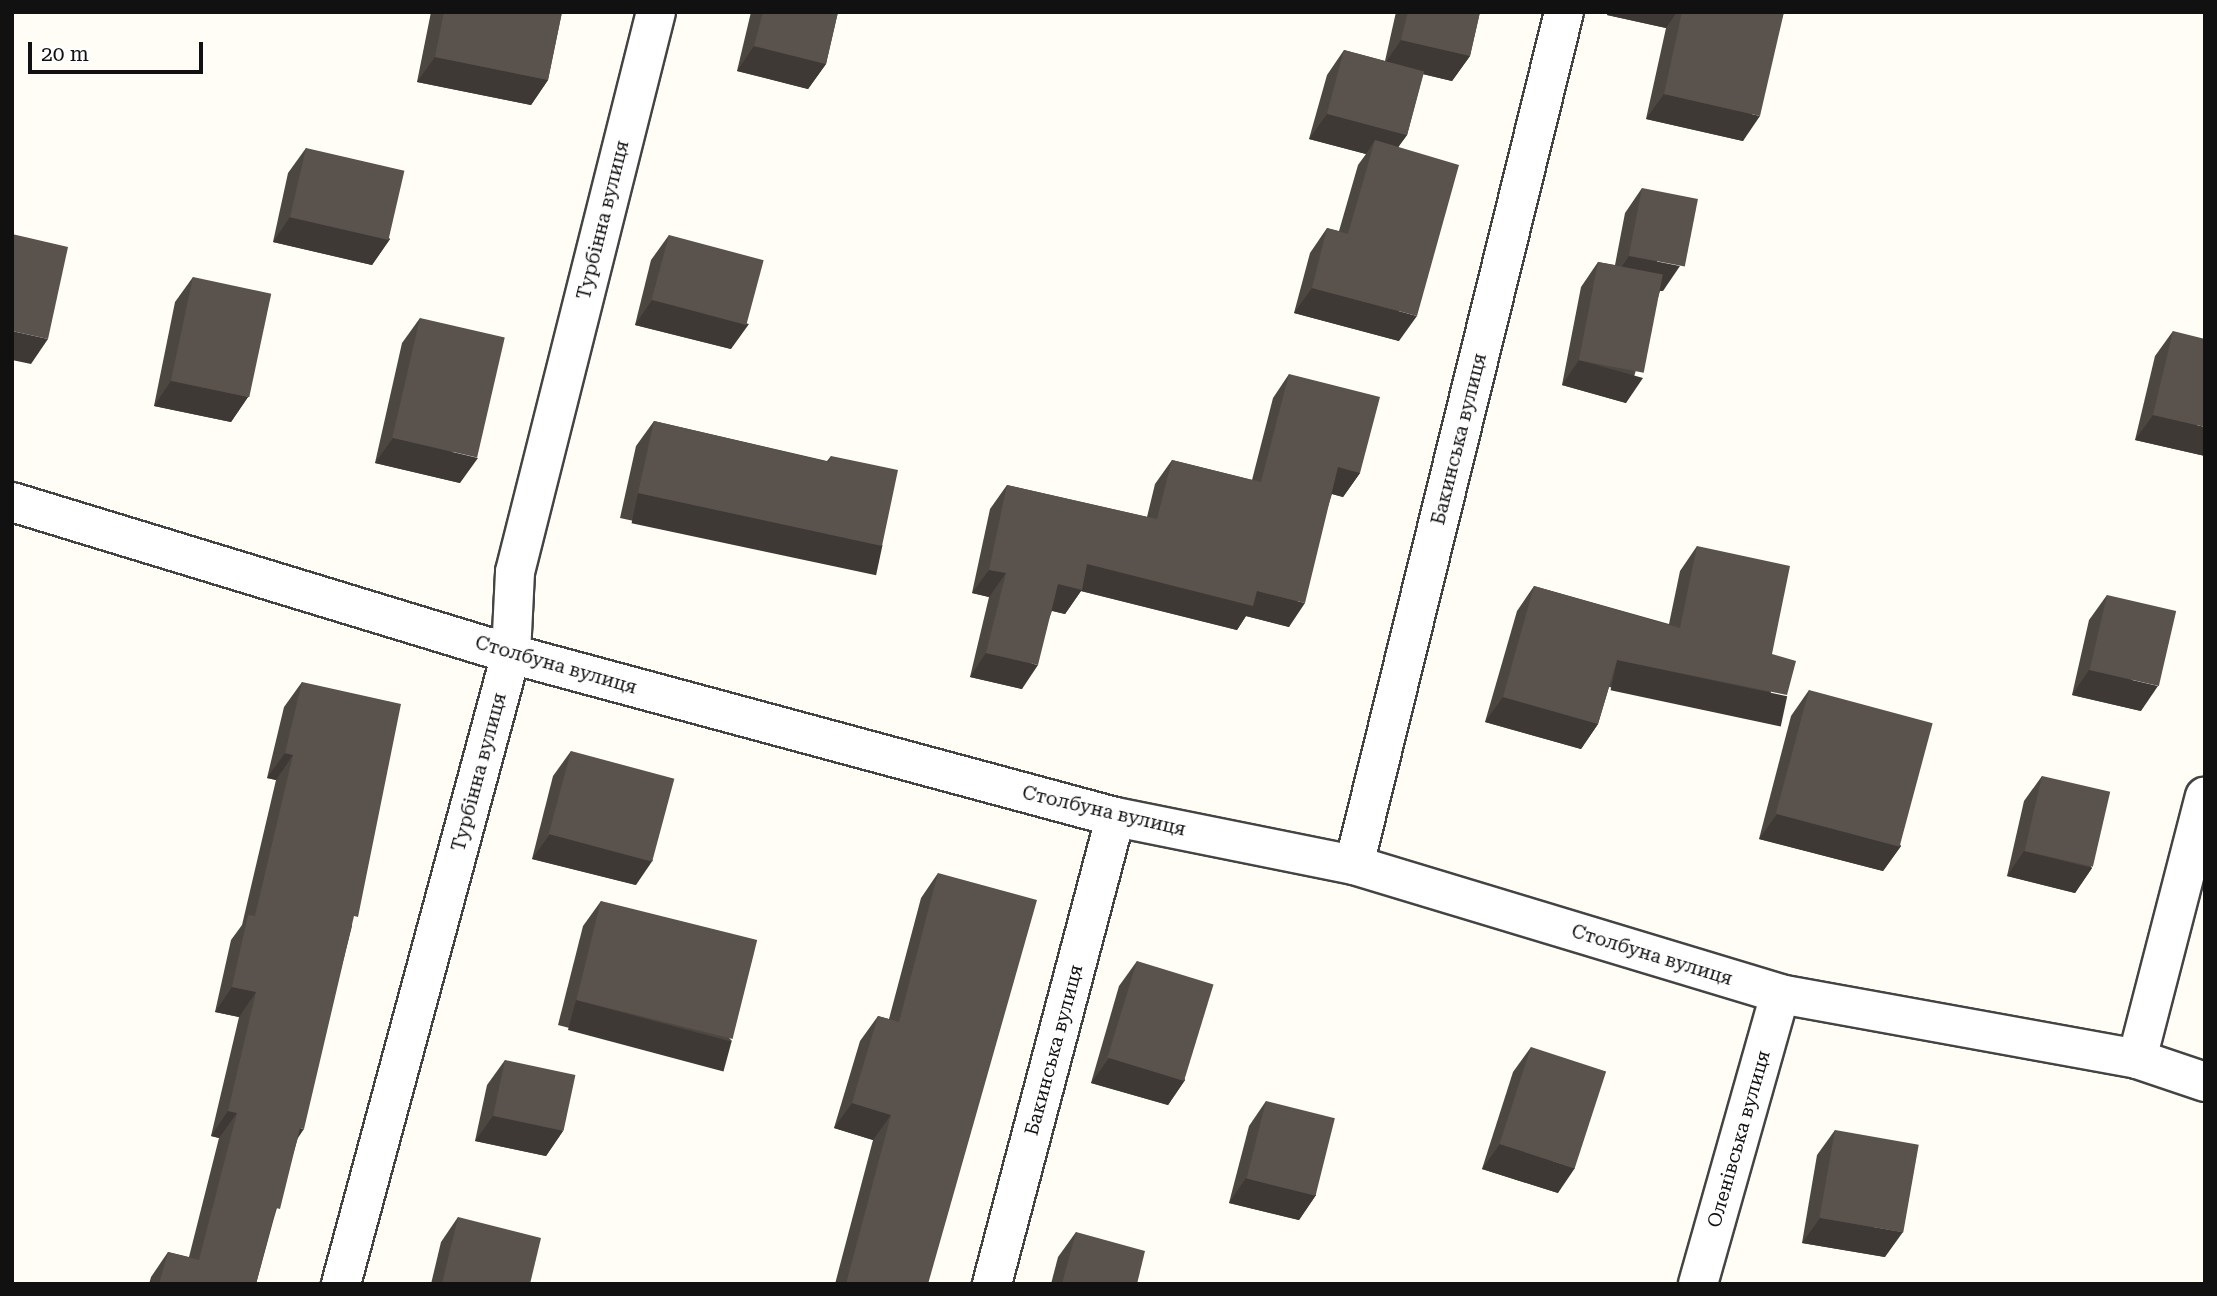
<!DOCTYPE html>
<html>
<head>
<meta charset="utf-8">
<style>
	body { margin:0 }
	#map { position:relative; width:2217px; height:1296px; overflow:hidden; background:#fffdf5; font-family:"Roboto Serif",serif }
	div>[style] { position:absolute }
	.roads { filter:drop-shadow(2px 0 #444) drop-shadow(-2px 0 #444) drop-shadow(0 2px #444) drop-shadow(0 -2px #444) }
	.minor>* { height:38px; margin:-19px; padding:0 19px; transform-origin:19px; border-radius:19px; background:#fff }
	.wall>* { inset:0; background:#4d4742 }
	.shaded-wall>* { inset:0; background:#3f3936; transform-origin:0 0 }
	.building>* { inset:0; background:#5a524d; transform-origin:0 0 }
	span { translate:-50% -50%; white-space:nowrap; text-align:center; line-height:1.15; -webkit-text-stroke:7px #fff; paint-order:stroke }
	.street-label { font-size:19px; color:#111 }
	.frame { position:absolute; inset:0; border:14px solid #111; pointer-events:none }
	.scale { position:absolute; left:28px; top:42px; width:175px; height:32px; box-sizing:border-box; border:4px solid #111; border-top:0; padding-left:9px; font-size:21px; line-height:24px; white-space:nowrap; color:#111; -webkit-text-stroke:5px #fff; paint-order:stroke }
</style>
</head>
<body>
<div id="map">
	<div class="roads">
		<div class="minor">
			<div style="left:12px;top:502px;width:522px;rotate:16.94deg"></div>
			<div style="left:511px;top:654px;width:626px;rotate:15.1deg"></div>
			<div style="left:1115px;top:817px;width:244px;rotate:11.4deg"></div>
			<div style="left:1354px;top:865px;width:445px;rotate:16.8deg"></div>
			<div style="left:1780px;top:994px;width:363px;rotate:10.3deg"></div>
			<div style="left:2137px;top:1059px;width:72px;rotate:18.7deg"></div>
			<div style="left:1354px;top:865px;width:878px;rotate:-76.17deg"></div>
			<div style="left:2137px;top:1059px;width:271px;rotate:-75.5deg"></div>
			<div style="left:341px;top:1284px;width:653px;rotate:-74.9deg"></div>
			<div style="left:511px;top:654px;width:82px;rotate:-87.2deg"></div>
			<div style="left:515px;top:572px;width:577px;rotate:-75.87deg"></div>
			<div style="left:992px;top:1284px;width:483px;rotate:-75.2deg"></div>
			<div style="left:1698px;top:1284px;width:301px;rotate:-74.2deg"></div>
		</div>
	</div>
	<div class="wall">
		<div style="clip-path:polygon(431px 12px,562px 12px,548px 80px,531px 105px,417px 82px)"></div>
		<div style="clip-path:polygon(751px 12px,838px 12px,826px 64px,808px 89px,737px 71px)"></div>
		<div style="clip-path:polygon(1396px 12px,1480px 12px,1470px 56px,1452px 81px,1423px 74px,1407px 135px,1398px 147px,1399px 341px,1294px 313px,1310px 253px,1327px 228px,1339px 231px,1358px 165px,1366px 154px,1309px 139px,1327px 75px,1344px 50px,1385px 61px)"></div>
		<div style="clip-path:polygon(1608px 12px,1784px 12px,1743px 141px,1646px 119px,1666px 28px,1607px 15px)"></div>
		<div style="clip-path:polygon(306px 148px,390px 239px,372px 265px,273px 242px,288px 173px)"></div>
		<div style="clip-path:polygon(1642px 188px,1663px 291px,1660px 291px,1626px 403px,1562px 385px,1581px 287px,1598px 262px,1615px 265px,1625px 213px)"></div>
		<div style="clip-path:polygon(669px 235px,731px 349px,635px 325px,651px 260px)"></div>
		<div style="clip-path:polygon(193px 277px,248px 397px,231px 422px,154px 406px,175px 302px)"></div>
		<div style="clip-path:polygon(420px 318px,460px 483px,375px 463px,402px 343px)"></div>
		<div style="clip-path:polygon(2173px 331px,2205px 456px,2135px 440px,2155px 356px)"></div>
		<div style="clip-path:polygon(1289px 374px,1360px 473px,1343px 497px,1332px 494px,1289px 627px,1246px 616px,1237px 630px,1081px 591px,1065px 614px,1052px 611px,1022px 689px,970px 677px,989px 597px,972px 593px,990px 509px,1007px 485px,1147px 517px,1155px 484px,1172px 460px,1252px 480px,1273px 398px)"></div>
		<div style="clip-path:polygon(654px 421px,827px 461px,831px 456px,882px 546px,865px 571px,620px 518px,636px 446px)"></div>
		<div style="clip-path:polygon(1697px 546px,1772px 654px,1770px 720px,1609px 687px,1598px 724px,1581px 749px,1485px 722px,1517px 611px,1534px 586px,1669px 624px,1680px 571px)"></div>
		<div style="clip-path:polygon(2107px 595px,2141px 711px,2072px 695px,2089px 620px)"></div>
		<div style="clip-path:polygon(302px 682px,352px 926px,297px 1141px,274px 1218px,256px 1284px,149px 1284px,151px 1277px,168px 1252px,189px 1257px,219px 1138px,211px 1136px,239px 1017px,215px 1012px,231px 940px,242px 925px,276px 780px,267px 778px,284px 707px)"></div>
		<div style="clip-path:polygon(1809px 690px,1901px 846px,1883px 871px,1759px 839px,1791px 716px)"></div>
		<div style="clip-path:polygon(571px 751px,636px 885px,532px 859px,553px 776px)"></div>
		<div style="clip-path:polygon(2042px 776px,2092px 868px,2075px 893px,2007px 876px,2024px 801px)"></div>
		<div style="clip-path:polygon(938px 873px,928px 1284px,835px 1284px,873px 1140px,834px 1128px,860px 1041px,878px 1016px,889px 1019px,921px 898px)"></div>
		<div style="clip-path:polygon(601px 901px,732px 1041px,714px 1066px,558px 1025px,583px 926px)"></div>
		<div style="clip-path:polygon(1137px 961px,1185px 1080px,1168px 1105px,1091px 1083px,1119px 986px)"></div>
		<div style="clip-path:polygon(1531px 1047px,1558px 1193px,1482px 1169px,1513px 1072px)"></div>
		<div style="clip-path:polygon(505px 1060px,563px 1131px,546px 1156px,475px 1141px,487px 1085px)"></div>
		<div style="clip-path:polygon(1266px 1101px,1316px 1195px,1299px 1220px,1229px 1203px,1249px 1126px)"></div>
		<div style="clip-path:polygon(1835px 1130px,1885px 1257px,1802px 1243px,1817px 1155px)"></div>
		<div style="clip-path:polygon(458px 1217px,530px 1284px,431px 1284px,441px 1242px)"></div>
		<div style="clip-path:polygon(1076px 1232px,1137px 1284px,1051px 1284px,1058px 1257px)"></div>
	</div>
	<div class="shaded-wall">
		<div style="clip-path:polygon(1609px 12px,1677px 12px,1666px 28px,1607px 15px)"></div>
		<div style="clip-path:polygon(1401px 40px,1470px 56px,1452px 81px,1384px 65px)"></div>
		<div style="clip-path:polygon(754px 46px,826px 64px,808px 89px,737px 71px)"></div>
		<div style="clip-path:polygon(435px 57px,548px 80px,531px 105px,417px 82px)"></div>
		<div style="clip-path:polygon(1664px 94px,1760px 116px,1743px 141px,1646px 119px)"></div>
		<div style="clip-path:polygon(1327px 114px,1407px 135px,1389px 160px,1375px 140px,1366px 154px,1309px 139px)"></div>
		<div style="clip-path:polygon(290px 217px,390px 239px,372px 265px,273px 242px)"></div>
		<div style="clip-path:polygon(1629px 256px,1680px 266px,1663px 291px,1612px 281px)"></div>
		<div style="clip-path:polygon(1312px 288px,1417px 316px,1399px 341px,1294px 313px)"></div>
		<div style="clip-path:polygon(652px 300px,749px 324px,731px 349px,635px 325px)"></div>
		<div style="clip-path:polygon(12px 331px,48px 339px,31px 364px,12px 360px)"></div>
		<div style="clip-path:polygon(1579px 360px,1643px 378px,1626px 403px,1562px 385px)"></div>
		<div style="clip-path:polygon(171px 381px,248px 397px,231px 422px,154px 406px)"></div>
		<div style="clip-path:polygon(2153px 415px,2205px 427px,2205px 456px,2135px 440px)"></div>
		<div style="clip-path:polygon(393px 438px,478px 458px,460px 483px,375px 463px)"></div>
		<div style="clip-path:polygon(1338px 467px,1360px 473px,1343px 497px,1321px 491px)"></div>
		<div style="left:638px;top:493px;width:250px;height:31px;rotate:12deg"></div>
		<div style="clip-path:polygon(1087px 564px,1257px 591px,1305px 603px,1289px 627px,1246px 616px,1237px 630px,1081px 591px,1065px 614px,1041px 608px,1058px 584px)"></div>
		<div style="clip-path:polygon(989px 570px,1006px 573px,989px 597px,972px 593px)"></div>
		<div style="clip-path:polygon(986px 653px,1038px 665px,1022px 689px,970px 677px)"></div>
		<div style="left:1617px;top:660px;width:174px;height:31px;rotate:12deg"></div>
		<div style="clip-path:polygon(2089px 670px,2158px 686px,2141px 711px,2072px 695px)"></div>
		<div style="clip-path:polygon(1503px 697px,1598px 724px,1581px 749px,1485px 722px)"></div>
		<div style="clip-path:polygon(285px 753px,293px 755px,276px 780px,267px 778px)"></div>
		<div style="clip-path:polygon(1777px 814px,1901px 846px,1883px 871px,1759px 839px)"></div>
		<div style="clip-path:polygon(550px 834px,653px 860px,636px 885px,532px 859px)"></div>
		<div style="clip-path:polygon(2024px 851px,2092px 868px,2075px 893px,2007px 876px)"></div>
		<div style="clip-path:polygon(232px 987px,256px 992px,239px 1017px,215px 1012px)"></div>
		<div style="left:576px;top:1000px;width:161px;height:31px;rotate:15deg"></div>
		<div style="clip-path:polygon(1109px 1058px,1185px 1080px,1168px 1105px,1091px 1083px)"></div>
		<div style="clip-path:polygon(852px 1103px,891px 1115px,873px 1140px,834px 1128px)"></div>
		<div style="clip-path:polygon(228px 1111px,237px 1113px,219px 1138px,211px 1136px)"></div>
		<div style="clip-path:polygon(493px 1116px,563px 1131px,546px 1156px,475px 1141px)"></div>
		<div style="clip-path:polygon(300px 1128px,304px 1129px,287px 1154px)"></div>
		<div style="clip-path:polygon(1500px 1144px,1575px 1168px,1558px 1193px,1482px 1169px)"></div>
		<div style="clip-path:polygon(1246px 1178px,1316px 1195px,1299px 1220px,1229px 1203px)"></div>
		<div style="clip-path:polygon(1820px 1218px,1903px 1232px,1885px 1257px,1802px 1243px)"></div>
	</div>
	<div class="building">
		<div style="clip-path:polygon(444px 12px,562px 12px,548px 80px,435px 57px)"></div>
		<div style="clip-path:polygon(763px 12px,838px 12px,826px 64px,754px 46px)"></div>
		<div style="clip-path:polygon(1408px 12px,1480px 12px,1470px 56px,1401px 40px)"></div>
		<div style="clip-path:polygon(1682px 12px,1784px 12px,1760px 116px,1664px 94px)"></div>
		<div style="left:1344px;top:50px;width:83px;height:66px;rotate:15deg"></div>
		<div style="clip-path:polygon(1375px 140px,1459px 165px,1417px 316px,1312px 288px,1327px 228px,1348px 234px)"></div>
		<div style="left:306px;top:148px;width:101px;height:71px;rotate:13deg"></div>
		<div style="left:1642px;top:188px;width:57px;height:69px;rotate:11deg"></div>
		<div style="clip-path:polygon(12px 234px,68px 247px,48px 339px,12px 331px)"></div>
		<div style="left:669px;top:235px;width:98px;height:67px;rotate:15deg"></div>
		<div style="left:1598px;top:262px;width:66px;height:100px;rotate:11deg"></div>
		<div style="left:193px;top:277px;width:80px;height:106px;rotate:12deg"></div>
		<div style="left:420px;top:318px;width:87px;height:123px;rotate:13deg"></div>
		<div style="clip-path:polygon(2173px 331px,2205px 339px,2205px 427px,2153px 415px)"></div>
		<div style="clip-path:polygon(1289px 374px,1380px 397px,1360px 473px,1338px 467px,1305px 603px,1257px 591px,1253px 606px,1087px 564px,1082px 590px,1058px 584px,1038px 665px,986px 653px,1006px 573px,989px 570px,1007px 485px,1157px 519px,1172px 460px,1261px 482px)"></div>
		<div style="clip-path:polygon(654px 421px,829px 462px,831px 456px,898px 470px,882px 546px,638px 493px)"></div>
		<div style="clip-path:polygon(1697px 546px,1790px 566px,1772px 654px,1796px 661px,1787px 695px,1617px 660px,1598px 724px,1503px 697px,1534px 586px,1680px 628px)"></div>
		<div style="left:2107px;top:595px;width:71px;height:77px;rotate:13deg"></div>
		<div style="clip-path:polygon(302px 682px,401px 704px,358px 917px,354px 916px,304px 1129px,300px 1128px,280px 1209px,276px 1208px,256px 1284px,159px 1284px,168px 1252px,199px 1260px,237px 1113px,228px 1111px,256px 992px,232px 987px,248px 915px,255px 916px,293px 755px,285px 753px)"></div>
		<div style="left:1809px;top:690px;width:128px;height:128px;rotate:15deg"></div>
		<div style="left:571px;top:751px;width:107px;height:86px;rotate:15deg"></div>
		<div style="left:2042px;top:776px;width:70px;height:77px;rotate:13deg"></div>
		<div style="clip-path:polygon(938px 873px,1037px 900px,928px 1284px,846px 1284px,891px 1115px,852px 1103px,878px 1016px,899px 1022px)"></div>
		<div style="left:601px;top:901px;width:161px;height:102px;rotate:14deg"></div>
		<div style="left:1137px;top:961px;width:80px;height:101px;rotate:17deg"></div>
		<div style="left:1531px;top:1047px;width:79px;height:102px;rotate:18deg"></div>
		<div style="left:505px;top:1060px;width:72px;height:57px;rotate:12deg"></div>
		<div style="left:1266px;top:1101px;width:71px;height:80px;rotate:14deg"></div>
		<div style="left:1835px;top:1130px;width:85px;height:89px;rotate:10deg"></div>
		<div style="clip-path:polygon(458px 1217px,541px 1238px,530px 1284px,442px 1284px)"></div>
		<div style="clip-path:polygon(1076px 1232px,1145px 1251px,1137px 1284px,1062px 1284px)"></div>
	</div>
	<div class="street-label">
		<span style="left:603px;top:220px;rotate:-76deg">Турбінна вулиця</span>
		<span style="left:1459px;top:439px;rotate:-76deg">Бакинська вулиця</span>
		<span style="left:556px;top:665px;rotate:16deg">Столбуна вулиця</span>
		<span style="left:479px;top:772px;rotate:-75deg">Турбінна вулиця</span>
		<span style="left:1104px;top:811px;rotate:13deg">Столбуна вулиця</span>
		<span style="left:1652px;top:955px;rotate:17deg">Столбуна вулиця</span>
		<span style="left:1054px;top:1050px;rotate:-75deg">Бакинська вулиця</span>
		<span style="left:1739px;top:1139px;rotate:-74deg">Оленівська вулиця</span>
	</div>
	<div class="frame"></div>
	<div class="scale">20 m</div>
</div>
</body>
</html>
